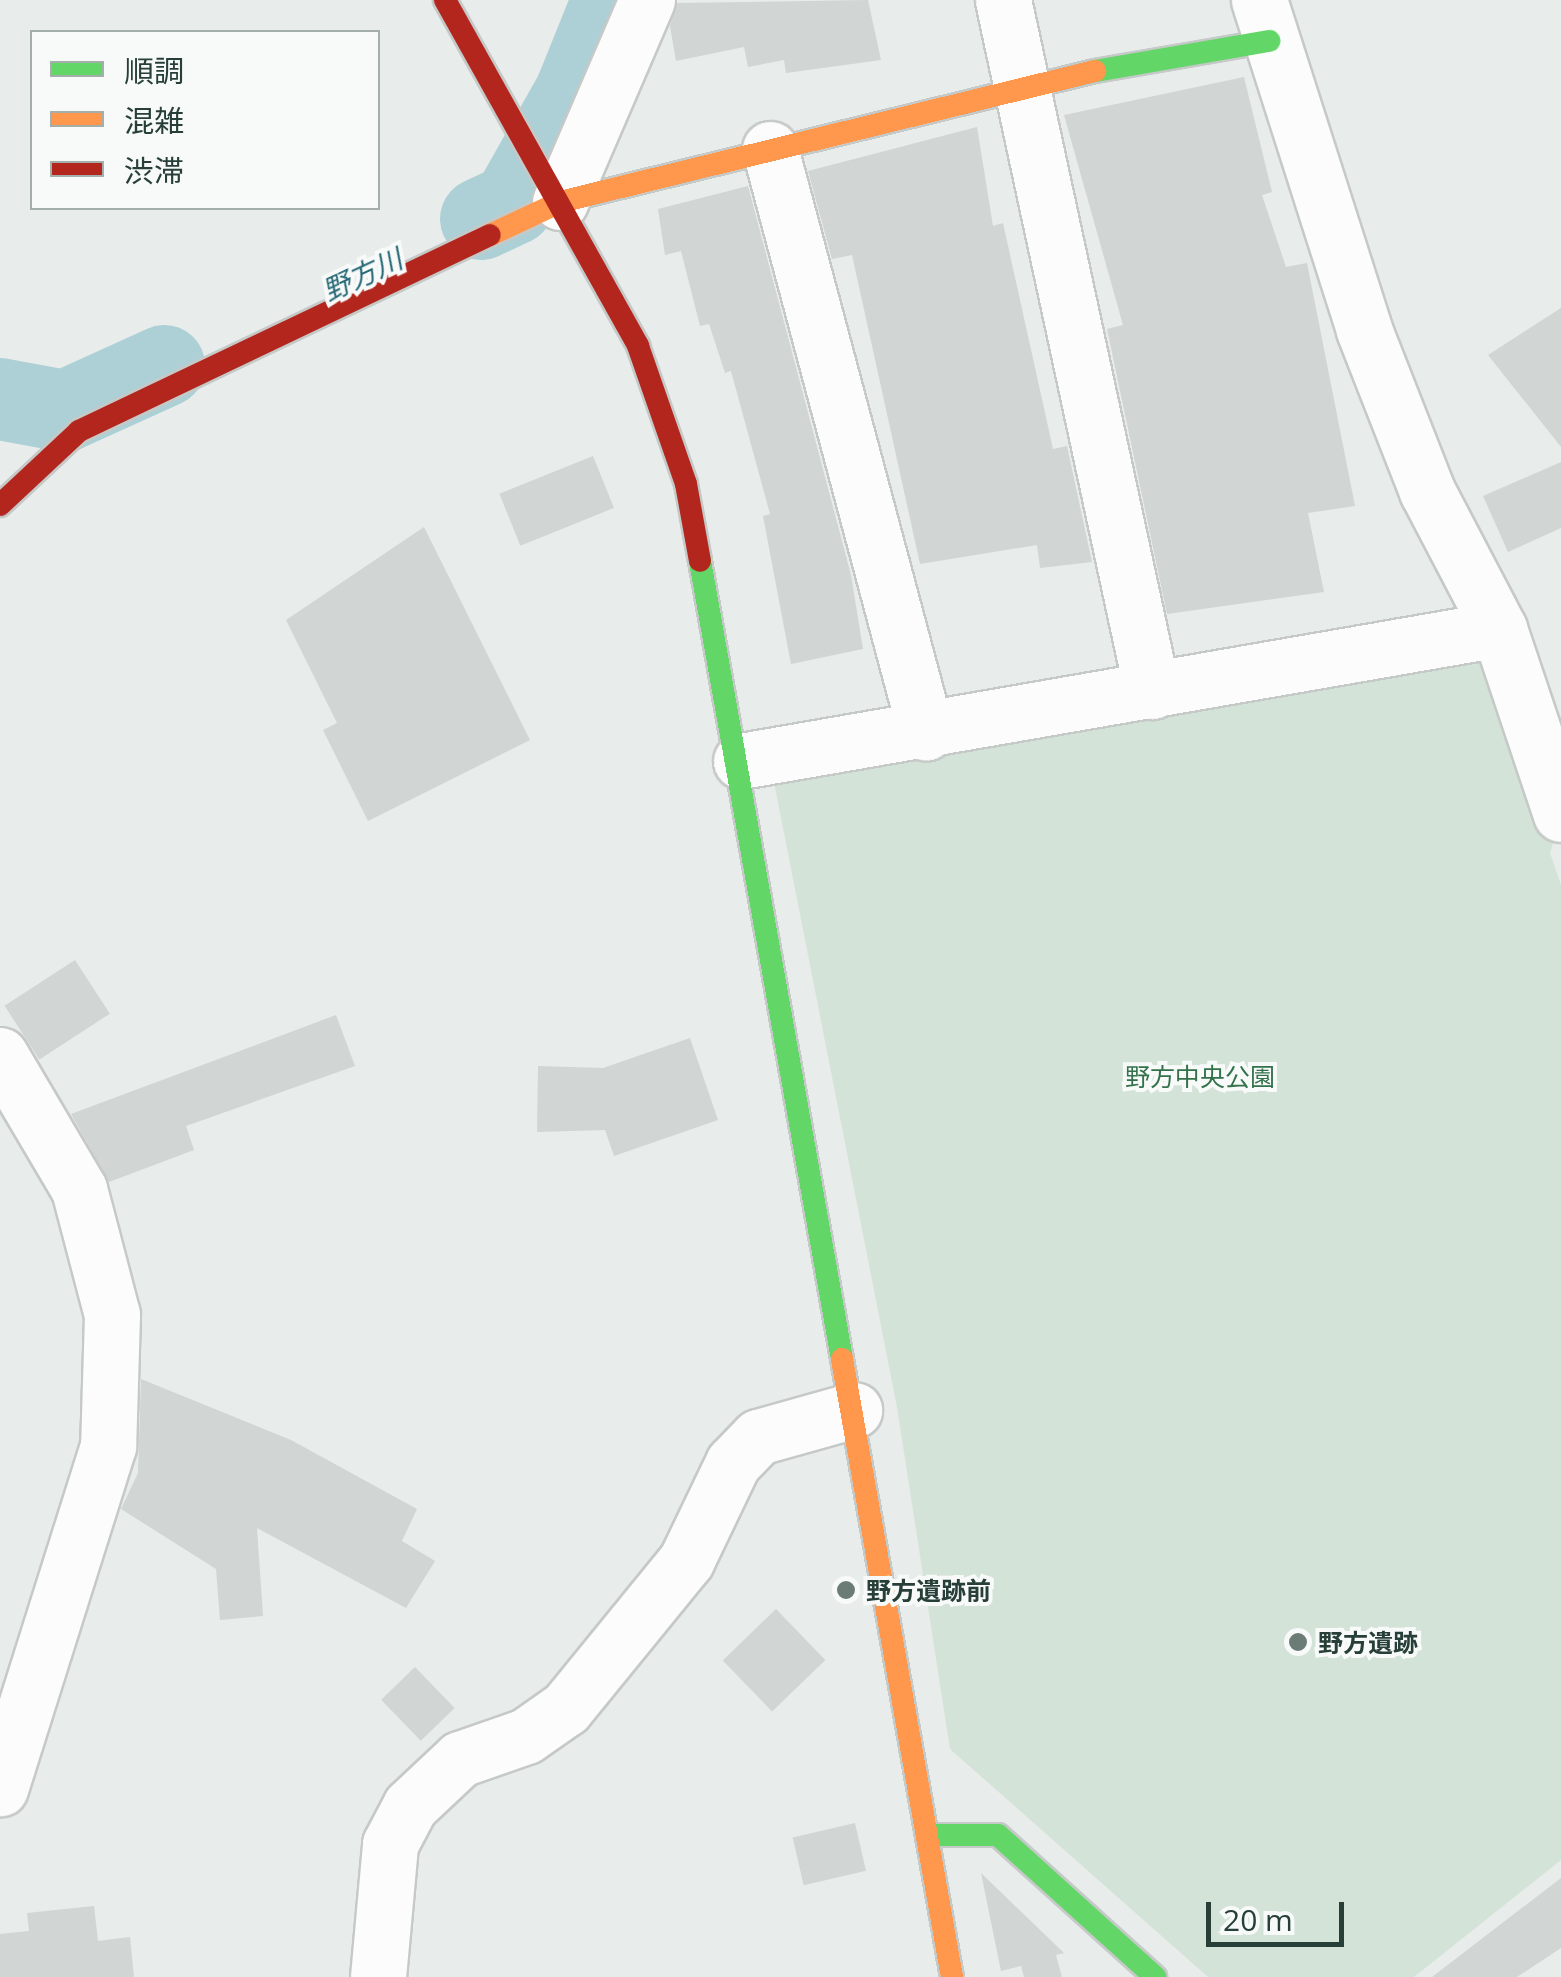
<!DOCTYPE html>
<html>
<head>
<meta charset="utf-8">
<style>
	body { margin:0 }
	#map { position:relative; width:1561px; height:1977px; overflow:hidden; background:#e8ecea; font-family:"Open Sans","Noto Sans JP",sans-serif }
	div>[style] { position:absolute }
	.green>* { inset:0; background:#d3e3d8 }
	.river>* { height:82px; margin:-41px; padding:0 41px; transform-origin:41px; border-radius:41px; background:#add0d6 }
	.building>* { inset:0; background:#d1d5d3; transform-origin:0 0 }
	.roads { filter:drop-shadow(2px 0 #c5c9c7) drop-shadow(-2px 0 #c5c9c7) drop-shadow(0 2px #c5c9c7) drop-shadow(0 -2px #c5c9c7) }
	.street>* { height:55px; margin:-27.5px; padding:0 27.5px; transform-origin:27.5px; border-radius:27.5px; background:#fcfcfc }
	.fast>* { height:22px; margin:-11px; padding:0 11px; transform-origin:11px; border-radius:11px; background:#63d668 }
	.slow>* { height:22px; margin:-11px; padding:0 11px; transform-origin:11px; border-radius:11px; background:#ff974d }
	.jam>* { height:22px; margin:-11px; padding:0 11px; transform-origin:11px; border-radius:11px; background:#b3261e }
	.dots>* { width:28px; height:28px; translate:-50% -50%; box-sizing:border-box; border:5px solid #f7faf9; border-radius:50% }
	span { translate:-50% -50%; white-space:nowrap; text-align:center; line-height:1.15; -webkit-text-stroke:8px #f7faf9; paint-order:stroke }
	.park-label { font-size:25px; color:#34724c }
	.poi-label { font-size:25px; color:#273f38; font-weight:700 }
	.left { translate:0 -50%; text-align:left }
	.water-label { font-size:28px; color:#266876; font-style:italic }
	.legend { position:absolute; left:30px; top:30px; width:350px; height:180px; box-sizing:border-box; background:#f7faf9; border:2px solid #a4afac; margin:0; padding:12px 18px; list-style:none; font-size:30px; color:#273f38 }
	.legend li { display:flex; align-items:center; gap:20px; height:50px }
	.legend b { width:50px; border:2px solid #a4afac }
	.scale { position:absolute; left:1206px; top:1902px; width:138px; height:45px; box-sizing:border-box; border:5px solid #273f38; border-top:0; padding-left:12px; font-size:30px; line-height:35px; white-space:nowrap; color:#273f38; -webkit-text-stroke:8px #f7faf9; paint-order:stroke }
</style>
</head>
<body>
<div id="map">
	<div class="green">
		<div style="clip-path:polygon(1479px 660px,1554px 840px,1550px 853px,1561px 885px,1561px 1860px,1414px 1977px,1208px 1977px,950px 1749px,897px 1407px,774px 782px)"></div>
	</div>
	<div class="river">
		<div style="left:481px;top:219px;width:35px;rotate:-25deg"></div>
		<div style="left:513px;top:204px;width:126px;rotate:-60.6deg"></div>
		<div style="left:575px;top:94px;width:101px;rotate:-68deg"></div>
		<div style="left:0;top:399px;width:66px;rotate:10.5deg"></div>
		<div style="left:65px;top:411px;width:109px;rotate:-24.4deg"></div>
	</div>
	<div class="building">
		<div style="clip-path:polygon(868px 0,881px 60px,786px 73px,784px 60px,748px 67px,744px 47px,676px 61px,670px 26px,677px 3px)"></div>
		<div style="clip-path:polygon(1244px 77px,1272px 192px,1262px 195px,1286px 267px,1307px 263px,1355px 506px,1308px 513px,1324px 592px,1167px 614px,1107px 329px,1123px 325px,1064px 115px)"></div>
		<div style="clip-path:polygon(977px 127px,993px 226px,1003px 223px,1053px 449px,1067px 446px,1092px 562px,1040px 568px,1037px 545px,920px 564px,852px 255px,832px 259px,808px 171px)"></div>
		<div style="clip-path:polygon(748px 186px,851px 575px,863px 649px,791px 664px,763px 516px,770px 514px,731px 371px,725px 373px,709px 324px,700px 326px,681px 251px,665px 255px,658px 209px)"></div>
		<div style="clip-path:polygon(1561px 308px,1561px 447px,1488px 355px)"></div>
		<div style="left:593px;top:456px;width:56px;height:101px;rotate:68deg"></div>
		<div style="clip-path:polygon(1561px 462px,1561px 528px,1508px 552px,1483px 496px)"></div>
		<div style="clip-path:polygon(424px 527px,530px 740px,368px 821px,323px 730px,337px 723px,286px 620px)"></div>
		<div style="left:75px;top:960px;width:64px;height:84px;rotate:57deg"></div>
		<div style="clip-path:polygon(336px 1015px,355px 1066px,186px 1126px,194px 1150px,109px 1182px,71px 1114px)"></div>
		<div style="clip-path:polygon(690px 1038px,718px 1120px,614px 1156px,605px 1130px,537px 1132px,538px 1066px,603px 1068px)"></div>
		<div style="clip-path:polygon(141px 1379px,291px 1440px,417px 1509px,402px 1541px,435px 1561px,406px 1608px,257px 1528px,263px 1616px,220px 1620px,216px 1569px,121px 1509px,138px 1473px)"></div>
		<div style="left:776px;top:1609px;width:71px;height:74px;rotate:46deg"></div>
		<div style="left:415px;top:1667px;width:57px;height:47px;rotate:46deg"></div>
		<div style="left:855px;top:1823px;width:49px;height:64px;rotate:77deg"></div>
		<div style="clip-path:polygon(981px 1873px,1064px 1953px,1056px 1955px,1062px 1977px,1024px 1977px,1021px 1966px,1001px 1971px)"></div>
		<div style="clip-path:polygon(1561px 1878px,1561px 1948px,1517px 1977px,1432px 1977px)"></div>
		<div style="clip-path:polygon(94px 1906px,98px 1941px,130px 1937px,134px 1977px,0 1977px,0 1934px,29px 1931px,27px 1913px)"></div>
	</div>
	<div class="roads">
		<div class="street">
			<div style="left:1003px;top:0;width:707px;rotate:77.83deg"></div>
			<div style="left:1259px;top:0;width:346px;rotate:72.3deg"></div>
			<div style="left:1364px;top:330px;width:173px;rotate:68.6deg"></div>
			<div style="left:1427px;top:491px;width:156px;rotate:62.4deg"></div>
			<div style="left:1499px;top:629px;width:195px;rotate:71.5deg"></div>
			<div style="left:770px;top:149px;width:604px;rotate:75.04deg"></div>
			<div style="left:560px;top:202px;width:220px;rotate:-66.7deg"></div>
			<div style="left:741px;top:761px;width:769px;rotate:-9.88deg"></div>
			<div style="left:0;top:1055px;width:156px;rotate:59.5deg"></div>
			<div style="left:79px;top:1189px;width:130px;rotate:75.3deg"></div>
			<div style="left:112px;top:1315px;width:131px;rotate:91.7deg"></div>
			<div style="left:108px;top:1446px;width:359px;rotate:107.5deg"></div>
			<div style="left:378px;top:1977px;width:134px;rotate:-84.8deg"></div>
			<div style="left:390px;top:1844px;width:43px;rotate:-62.2deg"></div>
			<div style="left:410px;top:1806px;width:69px;rotate:-43.2deg"></div>
			<div style="left:460px;top:1759px;width:70px;rotate:-19.2deg"></div>
			<div style="left:526px;top:1736px;width:49px;rotate:-35deg"></div>
			<div style="left:566px;top:1708px;width:190px;rotate:-50.8deg"></div>
			<div style="left:686px;top:1561px;width:109px;rotate:-64.4deg"></div>
			<div style="left:733px;top:1463px;width:36px;rotate:-46deg"></div>
			<div style="left:758px;top:1437px;width:100px;rotate:-15.7deg"></div>
		</div>
		<div class="fast">
			<div style="left:1095px;top:71px;width:177px;rotate:-9.8deg"></div>
			<div style="left:700px;top:561px;width:811px;rotate:79.91deg"></div>
			<div style="left:930px;top:1835px;width:68px"></div>
			<div style="left:998px;top:1835px;width:212px;rotate:42.1deg"></div>
		</div>
		<div class="slow">
			<div style="left:490px;top:235px;width:77px;rotate:-25.2deg"></div>
			<div style="left:560px;top:202px;width:551px;rotate:-13.76deg"></div>
			<div style="left:842px;top:1359px;width:628px;rotate:79.91deg"></div>
		</div>
		<div class="jam">
			<div style="left:445px;top:0;width:396px;rotate:60.8deg"></div>
			<div style="left:638px;top:346px;width:146px;rotate:70.8deg"></div>
			<div style="left:686px;top:484px;width:78px;rotate:79.7deg"></div>
			<div style="left:0;top:505px;width:108px;rotate:-43.1deg"></div>
			<div style="left:79px;top:431px;width:455px;rotate:-25.5deg"></div>
		</div>
	</div>
	<div class="dots">
		<div style="left:846px;top:1590px;background:#6b7c76"></div>
		<div style="left:1298px;top:1642px;background:#6b7c76"></div>
	</div>
	<div class="park-label">
		<span style="left:1200px;top:1076px">野方中央公園</span>
	</div>
	<div class="poi-label">
		<span class="left" style="left:866px;top:1590px">野方遺跡前</span>
		<span class="left" style="left:1318px;top:1642px">野方遺跡</span>
	</div>
	<div class="water-label">
		<span style="left:362px;top:274px;rotate:-25deg">野方川</span>
	</div>
	<ul class="legend">
	<li><b style="height:12px;background:#63d668"></b>順調</li>
	<li><b style="height:12px;background:#ff974d"></b>混雑</li>
	<li><b style="height:12px;background:#b3261e"></b>渋滞</li>
	</ul>
	<div class="scale">20 m</div>
</div>
</body>
</html>
